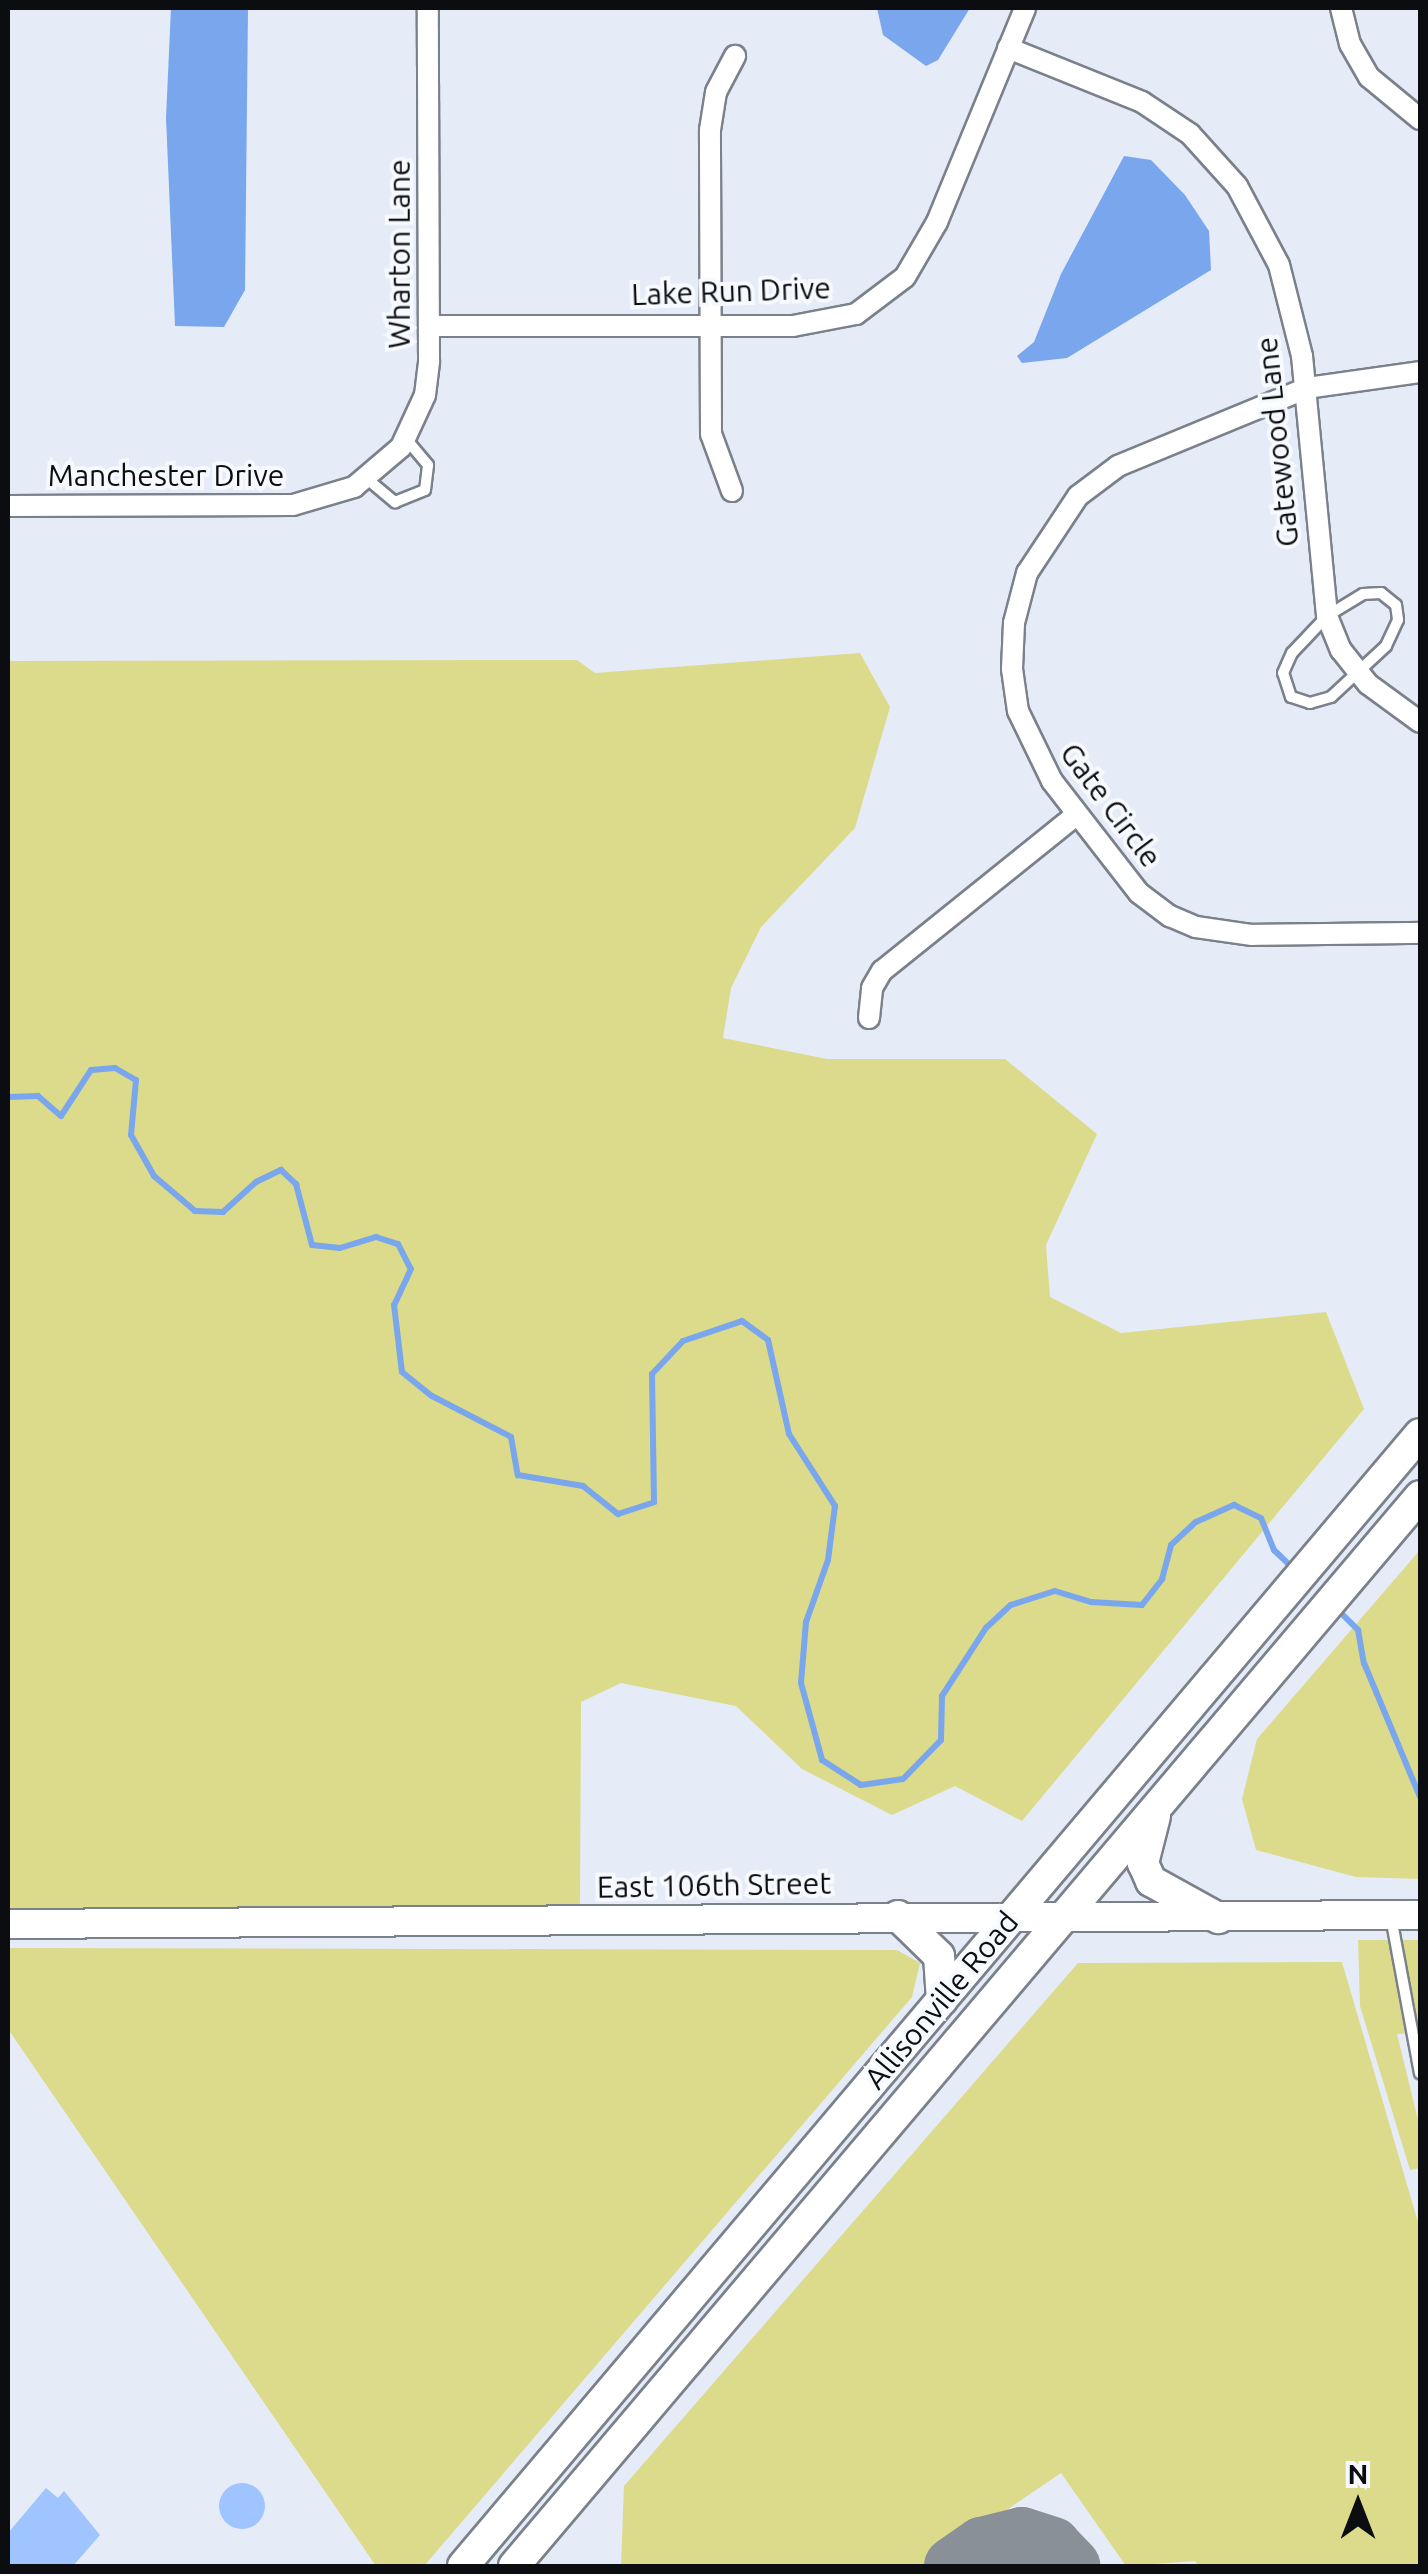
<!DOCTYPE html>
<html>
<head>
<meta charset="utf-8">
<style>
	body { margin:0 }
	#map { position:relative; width:1428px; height:2574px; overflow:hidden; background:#e5ecf7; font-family:Ubuntu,sans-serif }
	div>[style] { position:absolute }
	.green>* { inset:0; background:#dbdb8b }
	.water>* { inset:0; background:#79a6ed }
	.stream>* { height:6px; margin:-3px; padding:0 3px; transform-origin:3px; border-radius:3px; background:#79a6ed }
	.taxiway>* { height:58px; margin:-29px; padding:0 29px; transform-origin:29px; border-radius:29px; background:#8a9097 }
	.building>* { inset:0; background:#9fc4ff }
	.round { border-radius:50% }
	.roads { filter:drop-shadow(2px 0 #7b818b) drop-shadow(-2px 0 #7b818b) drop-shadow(0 2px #7b818b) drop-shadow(0 -2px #7b818b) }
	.lane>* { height:10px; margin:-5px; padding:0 5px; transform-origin:5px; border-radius:5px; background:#fff }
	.street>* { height:20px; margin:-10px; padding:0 10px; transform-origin:10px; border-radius:10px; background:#fff }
	.secondary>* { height:28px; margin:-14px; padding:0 14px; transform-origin:14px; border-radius:14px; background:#fff }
	.primary>* { height:30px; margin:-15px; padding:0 15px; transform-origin:15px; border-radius:15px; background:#fff }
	span { translate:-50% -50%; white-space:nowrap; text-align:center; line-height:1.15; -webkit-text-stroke:8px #f6f9fd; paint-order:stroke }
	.street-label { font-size:30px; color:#0b0d10 }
	.frame { position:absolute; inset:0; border:10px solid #0b0d10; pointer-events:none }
	.north { position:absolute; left:1308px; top:2454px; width:100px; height:100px; -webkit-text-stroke:8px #f6f9fd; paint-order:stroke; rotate:0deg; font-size:28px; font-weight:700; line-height:40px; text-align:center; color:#0b0d10 }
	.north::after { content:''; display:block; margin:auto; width:35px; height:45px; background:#0b0d10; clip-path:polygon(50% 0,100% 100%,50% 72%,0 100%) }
</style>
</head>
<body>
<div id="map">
	<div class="green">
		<div style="clip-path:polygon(860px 653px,890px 707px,855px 828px,761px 927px,731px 988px,723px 1038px,827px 1059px,1005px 1059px,1097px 1134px,1046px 1245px,1050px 1297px,1121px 1333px,1326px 1312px,1364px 1409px,1022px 1821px,955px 1786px,892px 1815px,802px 1769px,736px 1706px,621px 1683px,581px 1702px,580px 1909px,8px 1914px,8px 661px,577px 660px,595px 673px)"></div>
		<div style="clip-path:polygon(1420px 1550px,1420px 1879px,1356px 1877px,1256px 1850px,1242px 1799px,1257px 1739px)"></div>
		<div style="clip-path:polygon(1358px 1940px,1420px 1940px,1420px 2033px,1397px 2034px,1420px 2128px,1420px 2168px,1410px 2170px,1360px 2006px)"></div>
		<div style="clip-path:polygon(8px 1948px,897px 1950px,920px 1963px,912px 1997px,424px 2566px,376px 2566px,8px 2029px)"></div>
		<div style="clip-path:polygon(1342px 1962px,1420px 2229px,1420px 2566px,1199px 2566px,1195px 2561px,1126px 2566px,1061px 2473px,924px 2566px,621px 2566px,624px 2486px,1078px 1963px)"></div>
	</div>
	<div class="water">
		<div style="clip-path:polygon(171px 8px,248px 8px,245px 290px,224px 327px,175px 326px,166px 118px)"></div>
		<div style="clip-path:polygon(877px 8px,970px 8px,938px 60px,926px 66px,883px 35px)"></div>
		<div style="clip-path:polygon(1124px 156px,1151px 160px,1185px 195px,1209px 231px,1211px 270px,1067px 358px,1022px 363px,1017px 356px,1034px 342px,1061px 274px)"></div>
	</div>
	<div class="stream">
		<div style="left:8px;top:1097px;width:30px;rotate:-2deg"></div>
		<div style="left:38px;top:1096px;width:30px;rotate:41deg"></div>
		<div style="left:61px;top:1116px;width:55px;rotate:-56.9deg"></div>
		<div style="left:91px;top:1070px;width:24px;rotate:-5deg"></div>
		<div style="left:115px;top:1068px;width:24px;rotate:30deg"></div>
		<div style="left:136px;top:1080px;width:55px;rotate:95.2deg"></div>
		<div style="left:131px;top:1135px;width:47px;rotate:60.7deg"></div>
		<div style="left:154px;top:1176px;width:54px;rotate:40.5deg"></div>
		<div style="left:195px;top:1211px;width:28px;rotate:2deg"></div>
		<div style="left:223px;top:1212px;width:45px;rotate:-42.3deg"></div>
		<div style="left:256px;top:1182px;width:28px;rotate:-26deg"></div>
		<div style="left:281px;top:1170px;width:21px;rotate:43deg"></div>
		<div style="left:296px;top:1184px;width:63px;rotate:75.3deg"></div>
		<div style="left:312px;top:1245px;width:28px;rotate:6deg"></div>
		<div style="left:340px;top:1248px;width:38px;rotate:-17deg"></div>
		<div style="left:376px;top:1237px;width:23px;rotate:18deg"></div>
		<div style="left:398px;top:1244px;width:28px;rotate:63deg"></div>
		<div style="left:411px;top:1269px;width:40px;rotate:115deg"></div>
		<div style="left:394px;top:1305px;width:67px;rotate:83.2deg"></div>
		<div style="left:402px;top:1372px;width:38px;rotate:39deg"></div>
		<div style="left:432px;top:1396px;width:89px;rotate:27.4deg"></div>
		<div style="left:511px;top:1437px;width:39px;rotate:80deg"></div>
		<div style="left:518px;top:1475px;width:66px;rotate:9.6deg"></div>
		<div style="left:583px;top:1486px;width:45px;rotate:38.7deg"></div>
		<div style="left:618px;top:1514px;width:38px;rotate:-18deg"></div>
		<div style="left:654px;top:1502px;width:128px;rotate:-90.9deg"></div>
		<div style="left:652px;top:1374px;width:45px;rotate:-46.8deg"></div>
		<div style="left:683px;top:1341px;width:62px;rotate:-18.7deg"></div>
		<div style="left:742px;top:1321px;width:32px;rotate:36deg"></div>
		<div style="left:768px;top:1340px;width:96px;rotate:77.4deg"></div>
		<div style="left:789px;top:1434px;width:85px;rotate:57.4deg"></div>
		<div style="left:835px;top:1506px;width:54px;rotate:97.4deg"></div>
		<div style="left:828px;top:1560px;width:66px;rotate:109.5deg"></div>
		<div style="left:806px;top:1622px;width:61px;rotate:94.7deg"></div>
		<div style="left:801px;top:1683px;width:80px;rotate:74.7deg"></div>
		<div style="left:822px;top:1760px;width:46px;rotate:32.7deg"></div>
		<div style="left:861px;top:1785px;width:42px;rotate:-8.1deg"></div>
		<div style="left:903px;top:1779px;width:54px;rotate:-45.7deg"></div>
		<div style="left:941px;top:1740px;width:44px;rotate:-88.7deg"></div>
		<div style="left:942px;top:1696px;width:81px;rotate:-57.1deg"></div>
		<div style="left:986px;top:1628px;width:34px;rotate:-43deg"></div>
		<div style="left:1011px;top:1605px;width:46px;rotate:-17.7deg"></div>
		<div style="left:1055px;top:1591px;width:38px;rotate:17deg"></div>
		<div style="left:1091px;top:1602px;width:51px;rotate:3.4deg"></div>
		<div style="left:1142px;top:1605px;width:33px;rotate:-52deg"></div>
		<div style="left:1162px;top:1579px;width:35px;rotate:-75deg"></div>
		<div style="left:1171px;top:1545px;width:34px;rotate:-43deg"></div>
		<div style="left:1196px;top:1522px;width:42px;rotate:-24.1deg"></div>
		<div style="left:1234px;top:1505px;width:30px;rotate:26deg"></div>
		<div style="left:1261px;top:1518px;width:35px;rotate:68deg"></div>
		<div style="left:1274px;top:1550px;width:29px;rotate:44deg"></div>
		<div style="left:1337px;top:1609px;width:30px;rotate:45deg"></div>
		<div style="left:1358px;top:1630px;width:34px;rotate:80deg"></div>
		<div style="left:1364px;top:1663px;width:145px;rotate:67.3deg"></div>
	</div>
	<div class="taxiway">
		<div style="left:953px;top:2566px;width:35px;rotate:-35deg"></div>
		<div style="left:982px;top:2546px;width:41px;rotate:-14deg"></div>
		<div style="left:1022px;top:2536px;width:32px;rotate:18deg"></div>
		<div style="left:1052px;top:2546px;width:28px;rotate:46deg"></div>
	</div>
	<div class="building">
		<div class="round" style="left:219px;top:2483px;width:46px;height:46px"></div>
		<div style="clip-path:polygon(46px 2488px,58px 2498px,64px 2491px,100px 2535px,73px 2566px,8px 2566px,8px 2533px)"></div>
	</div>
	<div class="roads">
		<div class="lane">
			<div style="left:366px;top:478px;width:38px;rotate:40deg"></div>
			<div style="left:395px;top:502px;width:32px;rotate:-22deg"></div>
			<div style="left:425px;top:490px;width:25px;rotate:-83deg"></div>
			<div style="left:428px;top:465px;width:34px;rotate:-130deg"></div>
			<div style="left:1381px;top:593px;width:19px;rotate:39deg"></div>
			<div style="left:1396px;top:605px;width:15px;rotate:82deg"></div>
			<div style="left:1398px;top:620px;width:29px;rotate:115deg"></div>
			<div style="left:1386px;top:646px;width:75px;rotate:137.2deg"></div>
			<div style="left:1331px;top:697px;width:22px;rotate:164deg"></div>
			<div style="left:1310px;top:703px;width:20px;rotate:-162deg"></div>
			<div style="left:1291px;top:697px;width:25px;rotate:-108deg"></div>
			<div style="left:1283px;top:673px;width:22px;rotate:-66deg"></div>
			<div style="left:1292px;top:653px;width:51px;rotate:-46.6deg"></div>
			<div style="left:1327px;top:616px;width:42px;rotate:-31.4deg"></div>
			<div style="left:1363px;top:594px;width:18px;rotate:-3deg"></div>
			<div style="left:1391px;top:1917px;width:159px;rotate:79.5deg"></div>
		</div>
		<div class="street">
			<div style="left:1341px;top:8px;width:37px;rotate:76deg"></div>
			<div style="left:1350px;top:44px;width:38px;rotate:60deg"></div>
			<div style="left:1369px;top:77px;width:66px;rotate:39.5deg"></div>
			<div style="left:1008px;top:48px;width:144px;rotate:21.9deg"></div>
			<div style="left:1142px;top:102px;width:58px;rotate:33.7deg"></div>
			<div style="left:1190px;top:134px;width:70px;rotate:47.9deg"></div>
			<div style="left:1237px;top:186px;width:89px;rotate:62deg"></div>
			<div style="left:1279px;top:265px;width:94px;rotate:75.8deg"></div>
			<div style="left:1302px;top:356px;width:261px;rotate:84.5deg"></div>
			<div style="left:1327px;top:616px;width:37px;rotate:68deg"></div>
			<div style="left:1341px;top:650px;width:43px;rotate:51.5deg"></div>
			<div style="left:1368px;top:684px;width:64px;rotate:36.2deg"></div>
			<div style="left:429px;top:326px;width:364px"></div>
			<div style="left:793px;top:326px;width:64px;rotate:-10.8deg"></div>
			<div style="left:856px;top:314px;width:61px;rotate:-37.1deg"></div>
			<div style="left:905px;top:277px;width:64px;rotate:-59.8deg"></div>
			<div style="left:937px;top:222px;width:231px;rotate:-67.6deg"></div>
			<div style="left:1420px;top:372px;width:114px;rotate:171.9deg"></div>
			<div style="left:1307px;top:388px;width:204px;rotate:157.6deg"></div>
			<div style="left:1118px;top:466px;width:50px;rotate:143.1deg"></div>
			<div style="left:1078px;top:496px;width:92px;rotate:123.5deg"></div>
			<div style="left:1027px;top:573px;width:52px;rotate:104.6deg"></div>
			<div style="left:1014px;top:623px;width:46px;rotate:92.5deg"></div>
			<div style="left:1012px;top:669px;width:42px;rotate:81.9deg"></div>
			<div style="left:1018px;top:711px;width:78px;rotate:64.1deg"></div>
			<div style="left:1052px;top:781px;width:142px;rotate:52.2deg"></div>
			<div style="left:1139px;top:893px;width:39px;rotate:37deg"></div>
			<div style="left:1170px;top:916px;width:28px;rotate:23deg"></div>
			<div style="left:1196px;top:927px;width:57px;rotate:8.1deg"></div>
			<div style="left:1252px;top:935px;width:168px;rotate:-0.7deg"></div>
			<div style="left:732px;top:491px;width:61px;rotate:-110.2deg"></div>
			<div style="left:711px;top:434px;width:304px;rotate:-90.2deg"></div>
			<div style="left:710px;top:130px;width:38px;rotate:-81deg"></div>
			<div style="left:716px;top:92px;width:41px;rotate:-62.2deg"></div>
			<div style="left:8px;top:506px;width:285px;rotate:-0.2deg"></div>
			<div style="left:293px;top:505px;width:64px;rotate:-16.4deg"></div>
			<div style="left:354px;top:487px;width:62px;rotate:-40.4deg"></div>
			<div style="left:401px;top:447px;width:57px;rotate:-65.2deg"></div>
			<div style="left:425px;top:395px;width:35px;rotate:-83deg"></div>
			<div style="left:429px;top:360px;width:352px;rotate:-90.2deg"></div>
			<div style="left:869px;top:1018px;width:30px;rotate:-84deg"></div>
			<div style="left:872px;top:988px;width:20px;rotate:-60deg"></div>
			<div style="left:882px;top:971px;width:250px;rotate:-38.8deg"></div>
		</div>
		<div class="secondary">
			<div style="left:8px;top:1924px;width:1412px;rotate:-0.37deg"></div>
		</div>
		<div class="primary">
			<div style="left:1155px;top:1816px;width:49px;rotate:104.3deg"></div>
			<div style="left:1143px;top:1863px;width:20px;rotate:66deg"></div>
			<div style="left:1151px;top:1881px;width:77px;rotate:28.9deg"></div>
			<div style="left:898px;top:1916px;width:57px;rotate:44.3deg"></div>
			<div style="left:939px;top:1956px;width:44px;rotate:86.1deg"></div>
			<div style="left:463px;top:2566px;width:1482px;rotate:-49.79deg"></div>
			<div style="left:514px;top:2566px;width:1402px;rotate:-49.74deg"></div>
		</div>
	</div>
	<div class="street-label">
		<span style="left:399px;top:254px;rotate:-90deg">Wharton Lane</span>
		<span style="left:731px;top:291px;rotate:-2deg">Lake Run Drive</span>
		<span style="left:1277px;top:442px;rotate:-96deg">Gatewood Lane</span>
		<span style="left:166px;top:475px">Manchester Drive</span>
		<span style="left:1111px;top:805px;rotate:53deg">Gate Circle</span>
		<span style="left:714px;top:1885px;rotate:-1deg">East 106th Street</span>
		<span style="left:941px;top:2000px;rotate:-50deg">Allisonville Road</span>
	</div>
	<div class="frame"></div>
	<div class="north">N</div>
</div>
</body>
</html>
